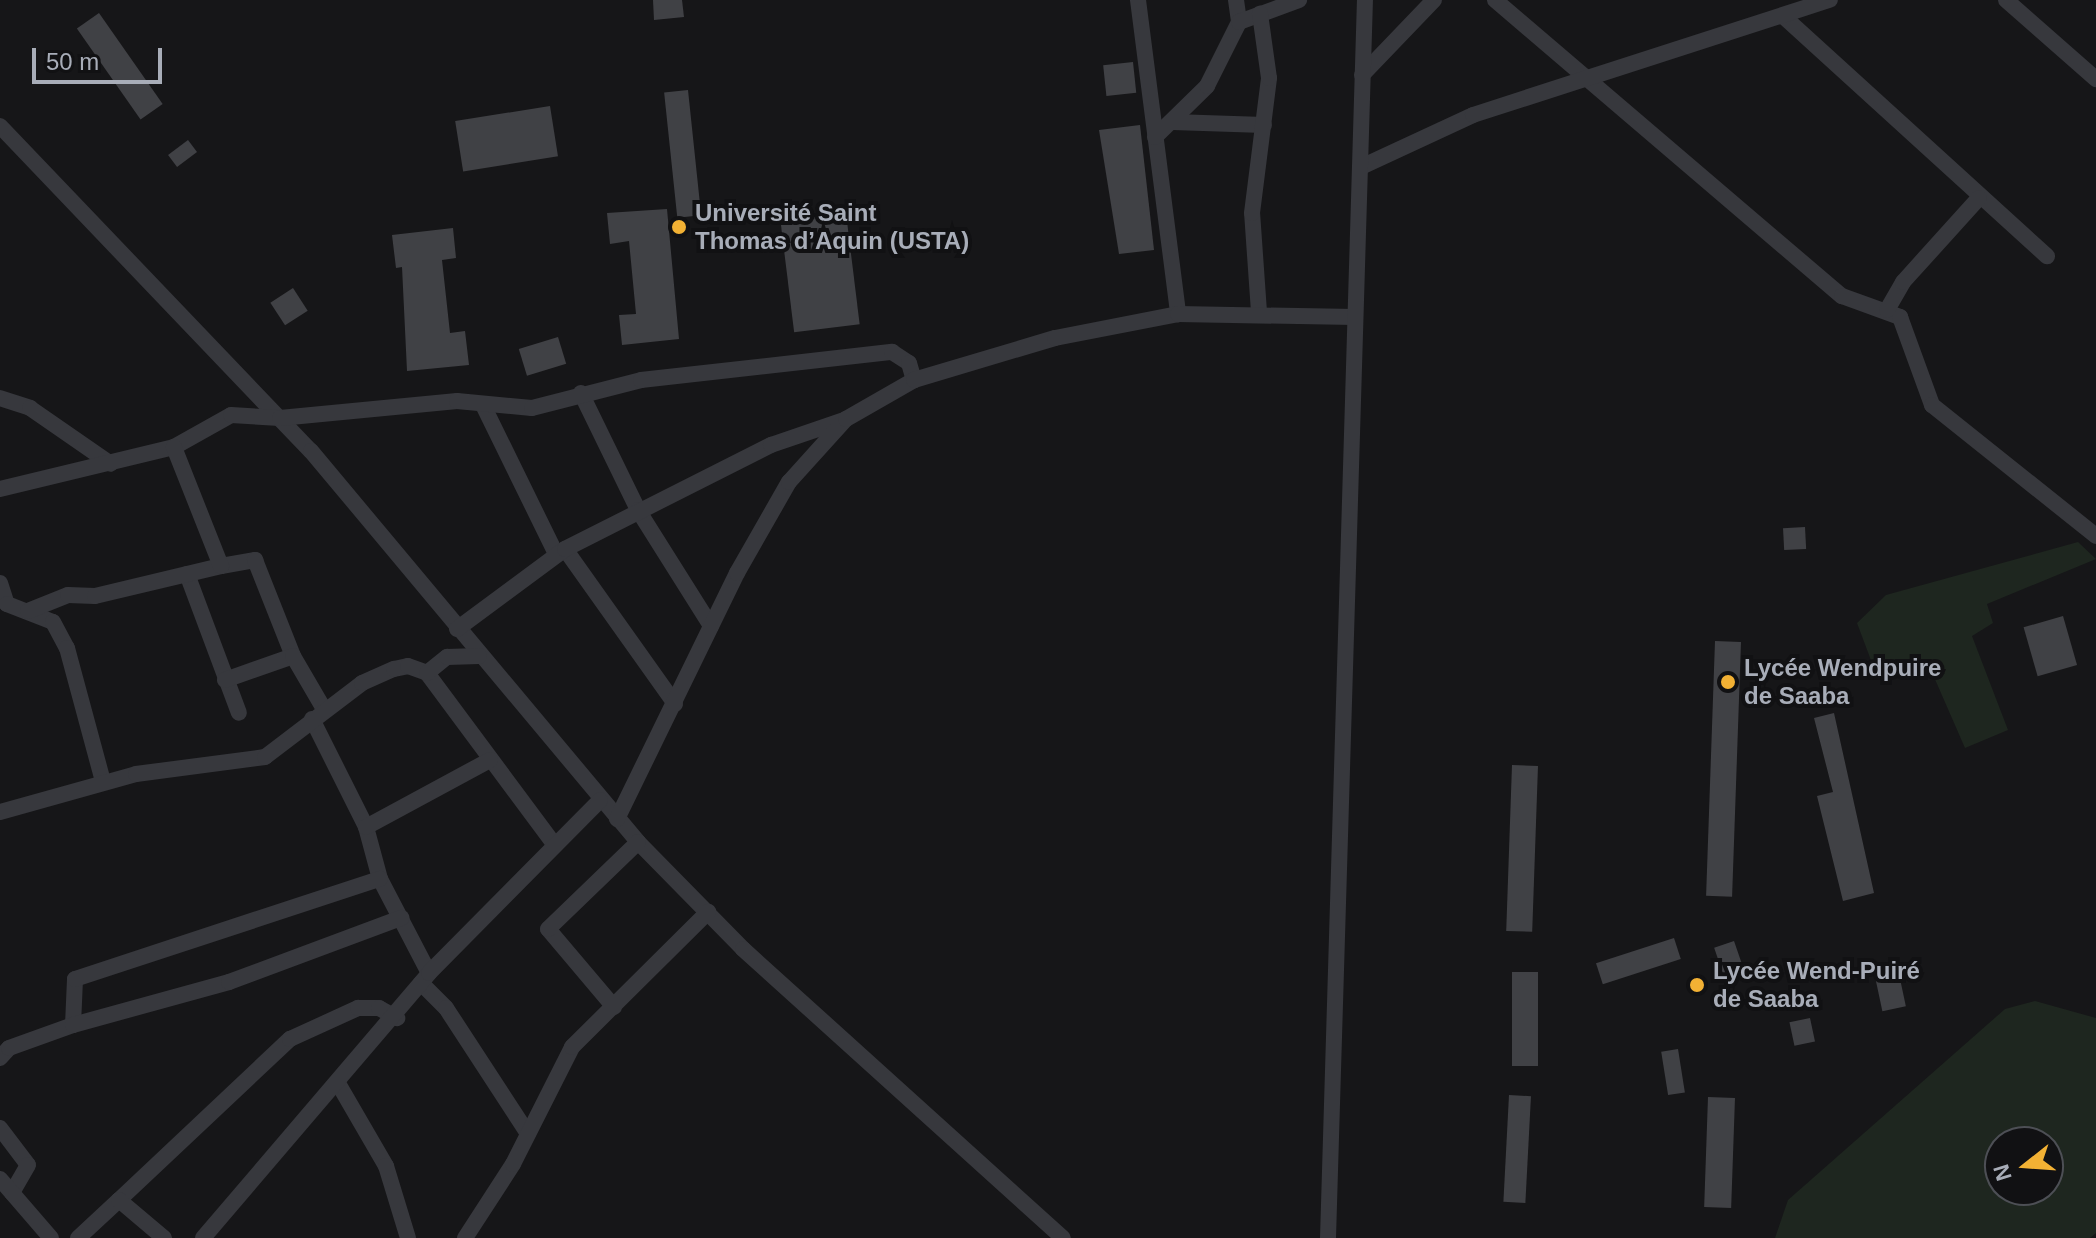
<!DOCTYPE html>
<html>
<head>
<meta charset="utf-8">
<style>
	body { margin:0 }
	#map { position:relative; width:2096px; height:1238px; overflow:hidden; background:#161618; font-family:Helvetica,sans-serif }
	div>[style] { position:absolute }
	.green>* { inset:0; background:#1e261f }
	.building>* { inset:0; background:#404145; transform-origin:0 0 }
	.street>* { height:16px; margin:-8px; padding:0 8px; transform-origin:8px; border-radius:8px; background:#37383d }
	.dots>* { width:22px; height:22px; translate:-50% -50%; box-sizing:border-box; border:4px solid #111113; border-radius:50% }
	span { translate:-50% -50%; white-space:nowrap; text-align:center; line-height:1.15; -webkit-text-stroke:8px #111113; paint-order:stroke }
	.poi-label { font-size:24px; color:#a8adb8; font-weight:700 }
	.left { translate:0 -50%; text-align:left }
	.north { position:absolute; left:1984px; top:1126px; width:80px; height:80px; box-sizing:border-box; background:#111113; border:2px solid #4d4f55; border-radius:50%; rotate:253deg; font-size:22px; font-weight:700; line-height:32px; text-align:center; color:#a8adb8 }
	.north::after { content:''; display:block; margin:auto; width:28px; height:36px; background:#f2b134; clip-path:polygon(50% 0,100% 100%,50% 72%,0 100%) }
	.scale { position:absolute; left:32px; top:48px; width:130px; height:36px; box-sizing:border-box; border:4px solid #a8adb8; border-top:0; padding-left:10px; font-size:24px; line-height:28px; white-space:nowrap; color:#a8adb8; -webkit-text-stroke:6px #111113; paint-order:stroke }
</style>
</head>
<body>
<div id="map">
	<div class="green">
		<div style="clip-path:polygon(2078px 542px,2096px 559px,1987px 604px,1993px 623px,1972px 636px,2008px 730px,1965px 748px,1927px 661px,1878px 679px,1857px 623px,1886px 595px)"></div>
		<div style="clip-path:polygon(evenodd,2035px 1001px,2096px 1018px,2096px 1233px,2090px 1238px,1775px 1238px,1788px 1200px,2005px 1009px,2035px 1001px,2048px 1142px,2048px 1190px,2000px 1190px,2000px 1142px,2048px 1142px)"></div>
	</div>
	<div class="building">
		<div style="clip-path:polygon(653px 0,682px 0,684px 17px,654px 20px)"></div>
		<div style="left:99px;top:13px;width:111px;height:27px;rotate:55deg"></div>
		<div style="left:1133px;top:62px;width:31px;height:30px;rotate:84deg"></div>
		<div style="left:688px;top:90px;width:126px;height:24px;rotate:84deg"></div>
		<div style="left:550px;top:106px;width:51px;height:96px;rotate:81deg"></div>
		<div style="clip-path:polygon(1140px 125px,1154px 250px,1119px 254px,1099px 130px)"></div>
		<div style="left:188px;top:140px;width:15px;height:25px;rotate:53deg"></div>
		<div style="clip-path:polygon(667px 209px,679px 339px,622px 345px,619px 315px,636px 314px,629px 241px,610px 244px,607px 213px)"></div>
		<div style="left:846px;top:213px;width:112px;height:66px;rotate:83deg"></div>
		<div style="clip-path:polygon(453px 228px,456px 258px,442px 260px,450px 333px,465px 331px,469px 365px,407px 371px,402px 267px,396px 268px,392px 235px)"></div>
		<div style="left:293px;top:288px;width:27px;height:27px;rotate:57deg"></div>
		<div style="left:558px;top:337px;width:28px;height:41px;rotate:73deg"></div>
		<div style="left:1805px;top:527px;width:22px;height:22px;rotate:87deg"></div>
		<div style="left:2063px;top:616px;width:51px;height:41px;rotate:74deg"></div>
		<div style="left:1715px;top:641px;width:26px;height:255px;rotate:2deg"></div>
		<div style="clip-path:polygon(1834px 713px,1874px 893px,1843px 901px,1817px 796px,1833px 792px,1814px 718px)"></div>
		<div style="left:1512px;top:765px;width:26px;height:166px;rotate:2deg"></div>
		<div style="left:1674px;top:938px;width:22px;height:82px;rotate:72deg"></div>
		<div style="left:1734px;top:941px;width:31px;height:21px;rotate:71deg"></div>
		<div style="left:1512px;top:972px;width:26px;height:94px"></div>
		<div style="left:1899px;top:974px;width:33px;height:24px;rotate:78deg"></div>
		<div style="left:1810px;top:1018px;width:24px;height:21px;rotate:78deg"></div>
		<div style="left:1678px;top:1049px;width:44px;height:17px;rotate:81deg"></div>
		<div style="left:1509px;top:1095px;width:22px;height:107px;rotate:3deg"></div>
		<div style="left:1708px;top:1097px;width:27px;height:110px;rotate:2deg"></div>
	</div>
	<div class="street">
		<div style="left:1138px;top:0;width:317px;rotate:82.7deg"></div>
		<div style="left:1236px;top:0;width:22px;rotate:82deg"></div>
		<div style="left:1495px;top:0;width:456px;rotate:40.5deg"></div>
		<div style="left:1842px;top:296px;width:62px;rotate:19.9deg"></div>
		<div style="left:1900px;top:317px;width:94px;rotate:70deg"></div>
		<div style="left:1932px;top:405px;width:210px;rotate:38.6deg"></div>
		<div style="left:2006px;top:0;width:120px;rotate:41.3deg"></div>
		<div style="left:1783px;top:16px;width:357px;rotate:42.3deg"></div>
		<div style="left:1362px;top:75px;width:104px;rotate:-46.2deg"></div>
		<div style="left:1173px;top:122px;width:91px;rotate:1.9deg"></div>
		<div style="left:0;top:126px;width:450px;rotate:46.3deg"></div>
		<div style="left:311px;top:451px;width:510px;rotate:50.09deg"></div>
		<div style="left:638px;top:842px;width:150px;rotate:45.5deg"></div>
		<div style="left:743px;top:949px;width:431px;rotate:42.1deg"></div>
		<div style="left:1155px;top:137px;width:73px;rotate:-44.4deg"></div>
		<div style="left:1207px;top:86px;width:72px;rotate:-63.4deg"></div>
		<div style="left:1239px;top:22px;width:64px;rotate:-20.1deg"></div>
		<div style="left:1361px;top:167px;width:123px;rotate:-24.9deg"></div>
		<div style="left:1473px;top:115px;width:375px;rotate:-17.9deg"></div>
		<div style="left:1887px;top:310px;width:32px;rotate:-60deg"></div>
		<div style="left:1903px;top:282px;width:113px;rotate:-47.9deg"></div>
		<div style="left:1259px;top:312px;width:99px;rotate:-94deg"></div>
		<div style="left:1252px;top:213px;width:136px;rotate:-82.8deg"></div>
		<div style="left:1269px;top:78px;width:65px;rotate:-98deg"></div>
		<div style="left:581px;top:393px;width:130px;rotate:64deg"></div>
		<div style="left:638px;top:510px;width:137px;rotate:57.8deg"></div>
		<div style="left:0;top:398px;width:32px;rotate:18deg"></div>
		<div style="left:30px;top:408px;width:98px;rotate:34.7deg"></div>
		<div style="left:484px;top:407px;width:164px;rotate:63.9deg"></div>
		<div style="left:0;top:489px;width:179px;rotate:-13.6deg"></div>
		<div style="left:174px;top:447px;width:65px;rotate:-29.3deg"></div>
		<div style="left:231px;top:415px;width:49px;rotate:3.5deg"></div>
		<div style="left:280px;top:418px;width:178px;rotate:-5.5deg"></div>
		<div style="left:457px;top:401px;width:75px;rotate:5.3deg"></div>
		<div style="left:532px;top:408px;width:113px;rotate:-14.4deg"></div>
		<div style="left:641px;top:380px;width:253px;rotate:-6.4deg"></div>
		<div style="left:892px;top:352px;width:20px;rotate:33deg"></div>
		<div style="left:909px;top:363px;width:18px;rotate:74deg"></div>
		<div style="left:565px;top:549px;width:190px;rotate:54.6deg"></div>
		<div style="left:221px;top:566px;width:35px;rotate:-10deg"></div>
		<div style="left:255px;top:560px;width:103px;rotate:68.4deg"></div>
		<div style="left:187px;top:574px;width:148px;rotate:69.5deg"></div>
		<div style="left:0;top:583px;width:22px;rotate:72deg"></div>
		<div style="left:7px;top:604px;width:49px;rotate:21.4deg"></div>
		<div style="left:53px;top:622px;width:30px;rotate:62deg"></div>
		<div style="left:67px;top:648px;width:138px;rotate:74.9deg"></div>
		<div style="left:28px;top:611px;width:43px;rotate:-21.8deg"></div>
		<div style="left:68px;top:595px;width:27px;rotate:2deg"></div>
		<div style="left:95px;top:596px;width:130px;rotate:-13.4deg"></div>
		<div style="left:221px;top:566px;width:128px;rotate:-111.6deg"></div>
		<div style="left:457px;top:629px;width:134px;rotate:-36.5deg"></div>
		<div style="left:565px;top:549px;width:231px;rotate:-26.8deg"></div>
		<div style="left:771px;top:445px;width:77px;rotate:-18.9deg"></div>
		<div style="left:427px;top:673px;width:213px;rotate:53.4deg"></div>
		<div style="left:225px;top:680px;width:72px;rotate:-19.4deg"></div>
		<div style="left:293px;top:656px;width:61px;rotate:59.7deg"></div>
		<div style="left:312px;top:719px;width:121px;rotate:63.4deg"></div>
		<div style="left:366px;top:827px;width:54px;rotate:74.9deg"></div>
		<div style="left:380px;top:879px;width:106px;rotate:62.5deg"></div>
		<div style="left:0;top:812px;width:141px;rotate:-15.6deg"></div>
		<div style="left:136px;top:774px;width:130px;rotate:-7.5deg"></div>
		<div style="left:265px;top:757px;width:122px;rotate:-37.3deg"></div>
		<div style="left:362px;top:683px;width:35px;rotate:-24deg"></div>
		<div style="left:394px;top:669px;width:14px;rotate:-12deg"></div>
		<div style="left:408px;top:666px;width:20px;rotate:20deg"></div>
		<div style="left:427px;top:673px;width:26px;rotate:-39deg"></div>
		<div style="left:447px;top:657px;width:32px;rotate:-2deg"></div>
		<div style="left:617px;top:819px;width:274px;rotate:-64deg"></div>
		<div style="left:737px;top:573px;width:105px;rotate:-60.3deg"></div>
		<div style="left:789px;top:482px;width:85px;rotate:-47.9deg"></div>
		<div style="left:846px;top:419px;width:78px;rotate:-29.8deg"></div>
		<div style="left:914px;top:380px;width:147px;rotate:-16.6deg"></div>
		<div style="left:1055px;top:338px;width:125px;rotate:-11deg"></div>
		<div style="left:1178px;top:314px;width:177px;rotate:1deg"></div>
		<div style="left:366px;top:827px;width:141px;rotate:-28.4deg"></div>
		<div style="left:421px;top:983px;width:35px;rotate:45deg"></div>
		<div style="left:446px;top:1008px;width:150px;rotate:56.9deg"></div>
		<div style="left:614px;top:1007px;width:102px;rotate:-130.2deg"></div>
		<div style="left:548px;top:929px;width:125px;rotate:-44deg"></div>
		<div style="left:73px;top:1025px;width:46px;rotate:-87.5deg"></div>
		<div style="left:75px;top:979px;width:321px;rotate:-18.2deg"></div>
		<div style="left:0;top:1058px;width:13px;rotate:-48deg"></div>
		<div style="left:9px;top:1048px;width:68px;rotate:-19.8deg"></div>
		<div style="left:73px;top:1025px;width:162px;rotate:-15.4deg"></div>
		<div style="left:229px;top:982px;width:184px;rotate:-20.4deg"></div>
		<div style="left:339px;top:1085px;width:94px;rotate:59.9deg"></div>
		<div style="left:386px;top:1166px;width:75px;rotate:73deg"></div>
		<div style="left:0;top:1128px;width:46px;rotate:52.9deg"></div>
		<div style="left:28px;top:1165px;width:32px;rotate:120deg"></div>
		<div style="left:0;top:1179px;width:78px;rotate:49.2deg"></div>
		<div style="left:119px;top:1200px;width:235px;rotate:-43.3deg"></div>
		<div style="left:290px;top:1039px;width:75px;rotate:-24.5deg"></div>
		<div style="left:358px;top:1008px;width:21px"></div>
		<div style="left:379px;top:1008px;width:21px;rotate:29deg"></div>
		<div style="left:78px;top:1238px;width:56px;rotate:-42.8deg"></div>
		<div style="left:119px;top:1200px;width:59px;rotate:40.2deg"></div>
		<div style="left:203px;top:1238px;width:348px;rotate:-49.5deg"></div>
		<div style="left:429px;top:973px;width:243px;rotate:-45.3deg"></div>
		<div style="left:465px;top:1238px;width:88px;rotate:-57deg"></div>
		<div style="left:513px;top:1164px;width:131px;rotate:-63.2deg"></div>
		<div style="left:572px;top:1047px;width:192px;rotate:-44.8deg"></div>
		<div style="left:1328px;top:1238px;width:1239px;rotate:-88.29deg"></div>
	</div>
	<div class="dots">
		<div style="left:679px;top:227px;background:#f2b134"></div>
		<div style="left:1728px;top:682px;background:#f2b134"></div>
		<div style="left:1697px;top:985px;background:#f2b134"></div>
	</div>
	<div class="poi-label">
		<span class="left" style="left:695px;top:227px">Université Saint<br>Thomas d’Aquin (USTA)</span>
		<span class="left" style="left:1744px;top:682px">Lycée Wendpuire<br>de Saaba</span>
		<span class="left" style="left:1713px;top:985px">Lycée Wend-Puiré<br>de Saaba</span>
	</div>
	<div class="north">N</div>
	<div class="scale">50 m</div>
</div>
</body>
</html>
